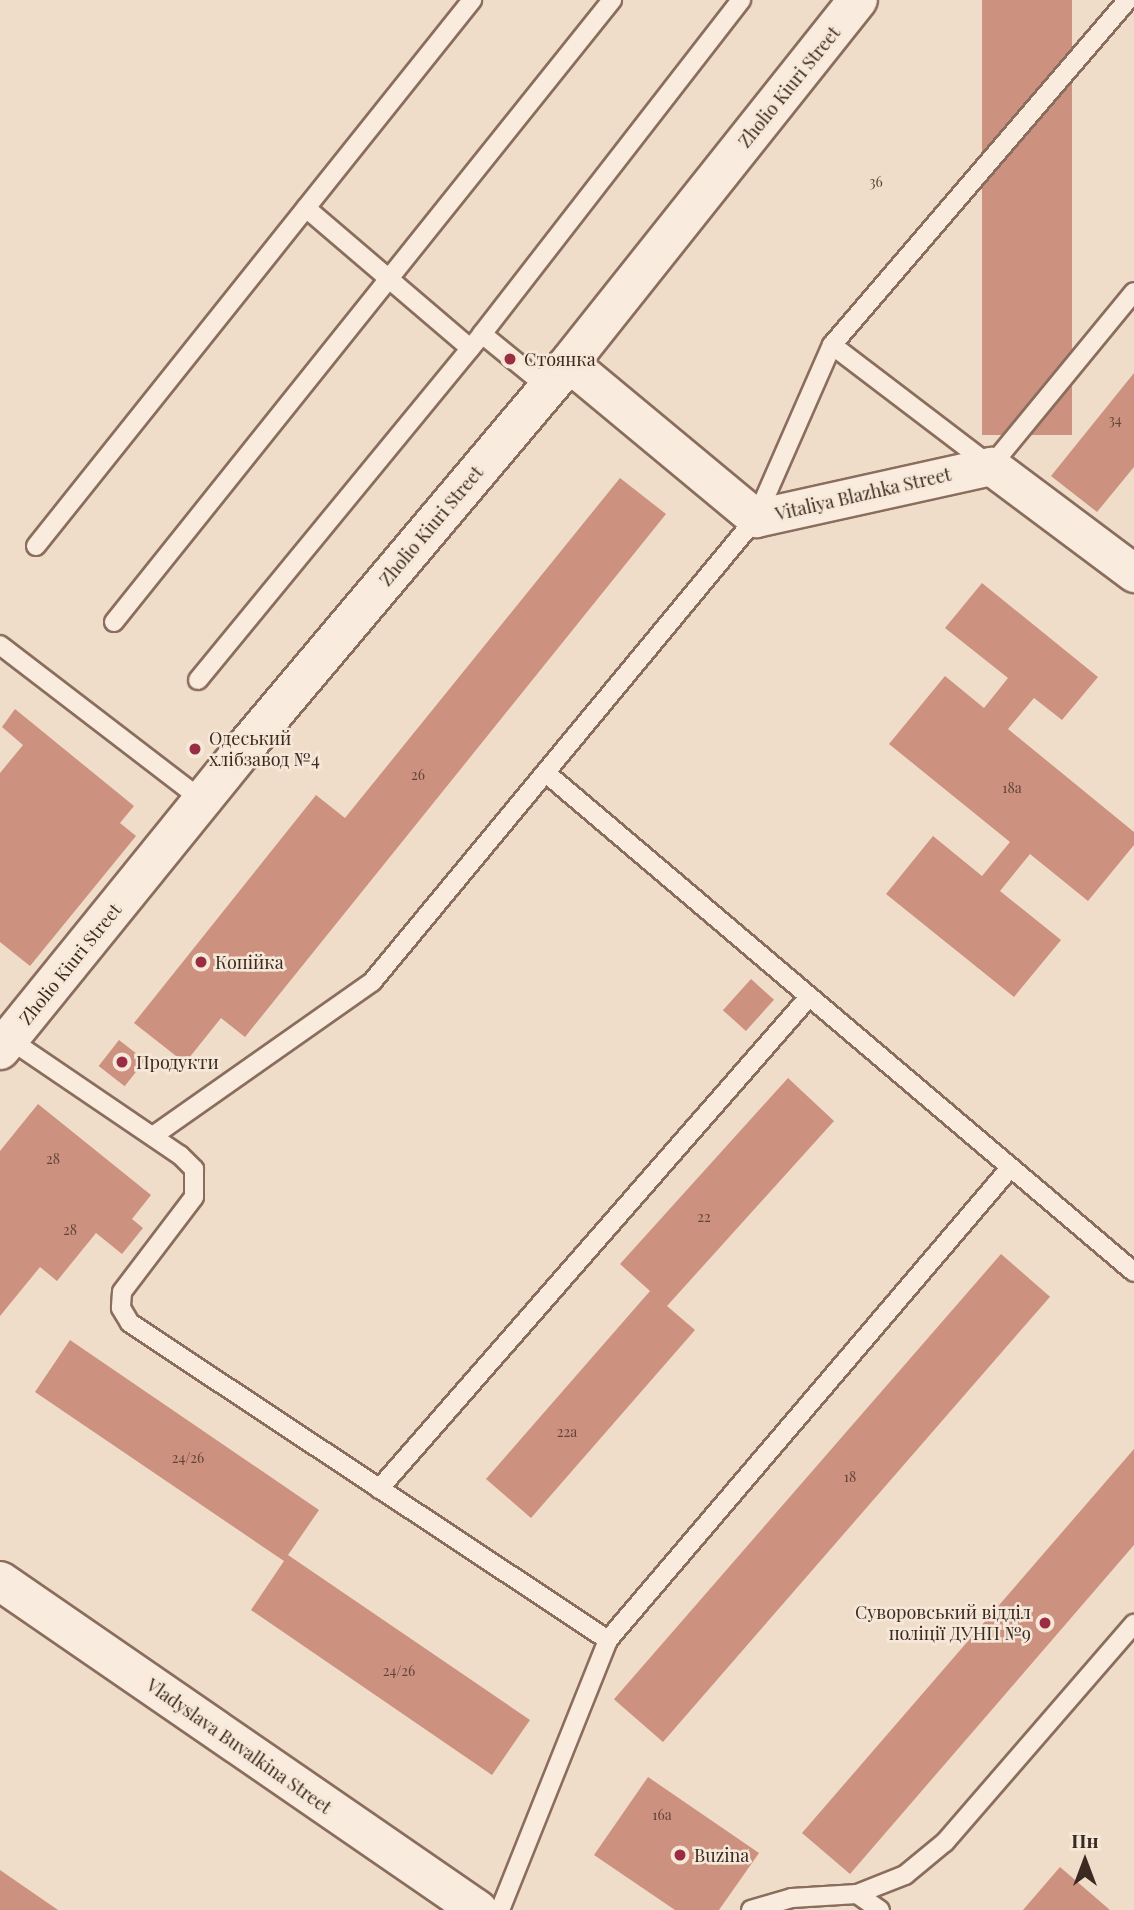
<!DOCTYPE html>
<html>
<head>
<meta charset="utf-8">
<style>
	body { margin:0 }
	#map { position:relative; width:1134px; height:1910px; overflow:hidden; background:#efddc9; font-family:"Playfair Display",serif }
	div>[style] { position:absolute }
	.building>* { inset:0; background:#cd917f; transform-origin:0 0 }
	.roads { filter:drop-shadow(2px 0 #8b6d5d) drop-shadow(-2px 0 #8b6d5d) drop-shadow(0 2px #8b6d5d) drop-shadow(0 -2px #8b6d5d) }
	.lane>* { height:18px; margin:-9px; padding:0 9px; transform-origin:9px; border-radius:9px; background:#f9ebdd }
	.street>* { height:37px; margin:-18.5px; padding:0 18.5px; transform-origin:18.5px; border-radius:18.5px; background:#f9ebdd }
	.secondary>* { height:38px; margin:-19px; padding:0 19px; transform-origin:19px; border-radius:19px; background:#f9ebdd }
	.dots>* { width:19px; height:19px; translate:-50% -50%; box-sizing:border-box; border:4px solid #f6e8d9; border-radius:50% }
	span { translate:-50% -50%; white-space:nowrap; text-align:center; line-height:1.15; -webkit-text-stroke:5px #f6e8d9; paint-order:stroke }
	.number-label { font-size:14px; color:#604338 }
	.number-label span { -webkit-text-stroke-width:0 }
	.street-label { font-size:18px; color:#3c2921 }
	.poi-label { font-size:18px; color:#3c2921 }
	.left { translate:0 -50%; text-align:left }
	.right { translate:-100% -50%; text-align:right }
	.north { position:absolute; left:1050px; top:1826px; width:70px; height:70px; -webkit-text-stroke:5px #f6e8d9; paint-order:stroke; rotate:0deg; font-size:19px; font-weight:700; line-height:28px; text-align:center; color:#3c2921 }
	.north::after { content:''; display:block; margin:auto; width:24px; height:32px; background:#3c2921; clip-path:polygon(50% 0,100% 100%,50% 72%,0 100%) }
</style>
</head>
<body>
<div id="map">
	<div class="building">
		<div style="left:982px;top:0;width:90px;height:435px"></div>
		<div style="clip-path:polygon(1134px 373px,1134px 467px,1097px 512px,1051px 476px)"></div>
		<div style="clip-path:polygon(620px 478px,666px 514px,245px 1037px,221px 1018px,185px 1063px,134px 1023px,316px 795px,345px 818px)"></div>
		<div style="clip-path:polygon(982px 583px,1098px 677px,1062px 720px,1034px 698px,1008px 729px,1134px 832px,1134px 845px,1088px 901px,1030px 854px,1000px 891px,1061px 940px,1014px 997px,886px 894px,933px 836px,982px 876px,1010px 842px,889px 744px,945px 676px,984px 708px,1008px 678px,945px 628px)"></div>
		<div style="clip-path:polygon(15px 709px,134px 806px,120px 823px,136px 836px,30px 966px,0 942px,0 773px,23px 745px,2px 727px)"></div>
		<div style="left:751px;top:979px;width:31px;height:42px;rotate:42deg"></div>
		<div style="left:119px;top:1040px;width:33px;height:33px;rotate:38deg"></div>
		<div style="clip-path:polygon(788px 1078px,834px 1121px,667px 1306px,695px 1330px,531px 1518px,486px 1479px,650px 1291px,620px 1264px)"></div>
		<div style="clip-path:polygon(38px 1104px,151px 1195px,132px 1219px,143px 1228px,122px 1254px,96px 1233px,57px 1281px,40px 1267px,0 1316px,0 1151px)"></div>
		<div style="left:1001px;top:1254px;width:65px;height:590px;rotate:41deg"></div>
		<div style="clip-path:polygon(70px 1340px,319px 1510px,288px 1555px,530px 1720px,492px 1775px,251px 1610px,284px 1561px,35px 1392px)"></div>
		<div style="clip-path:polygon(1134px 1449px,1134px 1545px,850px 1874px,802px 1833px)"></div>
		<div style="clip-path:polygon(648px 1777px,759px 1853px,719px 1910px,675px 1910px,594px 1855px)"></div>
		<div style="clip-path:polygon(1060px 1867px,1110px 1910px,1023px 1910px)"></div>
		<div style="clip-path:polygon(0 1870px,58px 1910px,0 1910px)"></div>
	</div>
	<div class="roads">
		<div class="lane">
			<div style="left:306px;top:208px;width:216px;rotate:40.5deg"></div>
			<div style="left:482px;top:334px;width:84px;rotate:39.2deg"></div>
			<div style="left:832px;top:345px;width:200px;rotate:37.3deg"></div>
			<div style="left:991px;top:466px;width:225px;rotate:-50.6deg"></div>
			<div style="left:36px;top:546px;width:699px;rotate:-51.39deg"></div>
			<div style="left:114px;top:622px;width:797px;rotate:-51.32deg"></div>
			<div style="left:0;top:645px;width:255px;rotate:37.5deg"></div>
			<div style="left:198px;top:680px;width:448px;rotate:-50.6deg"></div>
			<div style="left:482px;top:334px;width:423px;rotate:-52.2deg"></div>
			<div style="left:546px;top:773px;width:771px;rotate:40.32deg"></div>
			<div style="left:9px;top:1039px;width:207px;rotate:34.2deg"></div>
			<div style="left:180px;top:1155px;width:20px;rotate:45deg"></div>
			<div style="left:194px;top:1169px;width:28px;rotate:90deg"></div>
			<div style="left:194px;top:1197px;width:119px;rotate:127.2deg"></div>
			<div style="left:122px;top:1292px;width:16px;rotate:94deg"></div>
			<div style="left:121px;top:1308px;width:17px;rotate:59deg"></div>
			<div style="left:130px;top:1323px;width:574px;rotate:33.55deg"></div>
			<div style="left:153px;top:1136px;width:268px;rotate:-35.1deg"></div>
			<div style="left:372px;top:982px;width:602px;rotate:-50.39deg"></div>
			<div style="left:756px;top:518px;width:189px;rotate:-66.3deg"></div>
			<div style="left:832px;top:345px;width:455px;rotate:-49.4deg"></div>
			<div style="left:379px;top:1489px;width:653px;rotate:-48.85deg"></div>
			<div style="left:857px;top:1894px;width:28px;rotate:35deg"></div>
			<div style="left:500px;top:1910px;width:291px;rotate:-68.2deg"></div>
			<div style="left:608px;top:1640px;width:621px;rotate:-49.57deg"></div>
			<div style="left:751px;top:1910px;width:43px;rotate:-16.3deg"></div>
			<div style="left:792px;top:1898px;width:65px;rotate:-3.5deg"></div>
			<div style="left:857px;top:1894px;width:52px;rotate:-21.6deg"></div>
			<div style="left:905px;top:1875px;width:52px;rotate:-39.5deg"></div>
			<div style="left:945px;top:1842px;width:289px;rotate:-49.1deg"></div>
		</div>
		<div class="street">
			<div style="left:569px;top:363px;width:243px;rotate:39.7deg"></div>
			<div style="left:756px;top:518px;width:241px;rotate:-12.5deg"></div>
			<div style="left:991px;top:466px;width:179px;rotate:36.8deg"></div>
		</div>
		<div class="secondary">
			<div style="left:0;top:1050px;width:378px;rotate:-51deg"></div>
			<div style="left:238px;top:756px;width:514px;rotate:-49.89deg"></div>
			<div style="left:569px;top:363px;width:464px;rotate:-51.5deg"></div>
			<div style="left:0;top:1581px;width:580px;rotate:34.54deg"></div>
		</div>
	</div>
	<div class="dots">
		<div style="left:510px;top:359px;background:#9a2d42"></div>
		<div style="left:195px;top:749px;background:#9a2d42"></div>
		<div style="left:201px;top:962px;background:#9a2d42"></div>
		<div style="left:122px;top:1062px;background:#9a2d42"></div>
		<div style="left:1045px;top:1623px;background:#9a2d42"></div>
		<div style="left:680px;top:1855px;background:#9a2d42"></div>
	</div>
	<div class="number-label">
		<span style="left:876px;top:182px">36</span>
		<span style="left:1115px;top:420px">34</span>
		<span style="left:418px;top:775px">26</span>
		<span style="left:1012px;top:788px">18а</span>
		<span style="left:53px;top:1159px">28</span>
		<span style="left:704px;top:1217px">22</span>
		<span style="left:70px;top:1230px">28</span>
		<span style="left:567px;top:1432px">22а</span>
		<span style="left:188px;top:1458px">24/26</span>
		<span style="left:850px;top:1477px">18</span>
		<span style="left:399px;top:1671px">24/26</span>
		<span style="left:662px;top:1815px">16а</span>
	</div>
	<div class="street-label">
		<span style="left:789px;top:87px;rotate:-51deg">Zholio Kiuri Street</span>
		<span style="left:863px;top:494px;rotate:-13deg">Vitaliya Blazhka Street</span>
		<span style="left:431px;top:526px;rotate:-50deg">Zholio Kiuri Street</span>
		<span style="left:70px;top:964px;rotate:-51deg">Zholio Kiuri Street</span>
		<span style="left:239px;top:1746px;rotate:35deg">Vladyslava Buvalkina Street</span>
	</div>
	<div class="poi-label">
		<span class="left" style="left:524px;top:359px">Стоянка</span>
		<span class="left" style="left:209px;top:749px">Одеський<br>хлібзавод №4</span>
		<span class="left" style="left:215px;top:962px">Копійка</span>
		<span class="left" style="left:136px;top:1062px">Продукти</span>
		<span class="right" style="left:1031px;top:1623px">Суворовський відділ<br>поліції ДУНП №9</span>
		<span class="left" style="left:694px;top:1855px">Buzina</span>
	</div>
	<div class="north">Пн</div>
</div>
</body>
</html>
